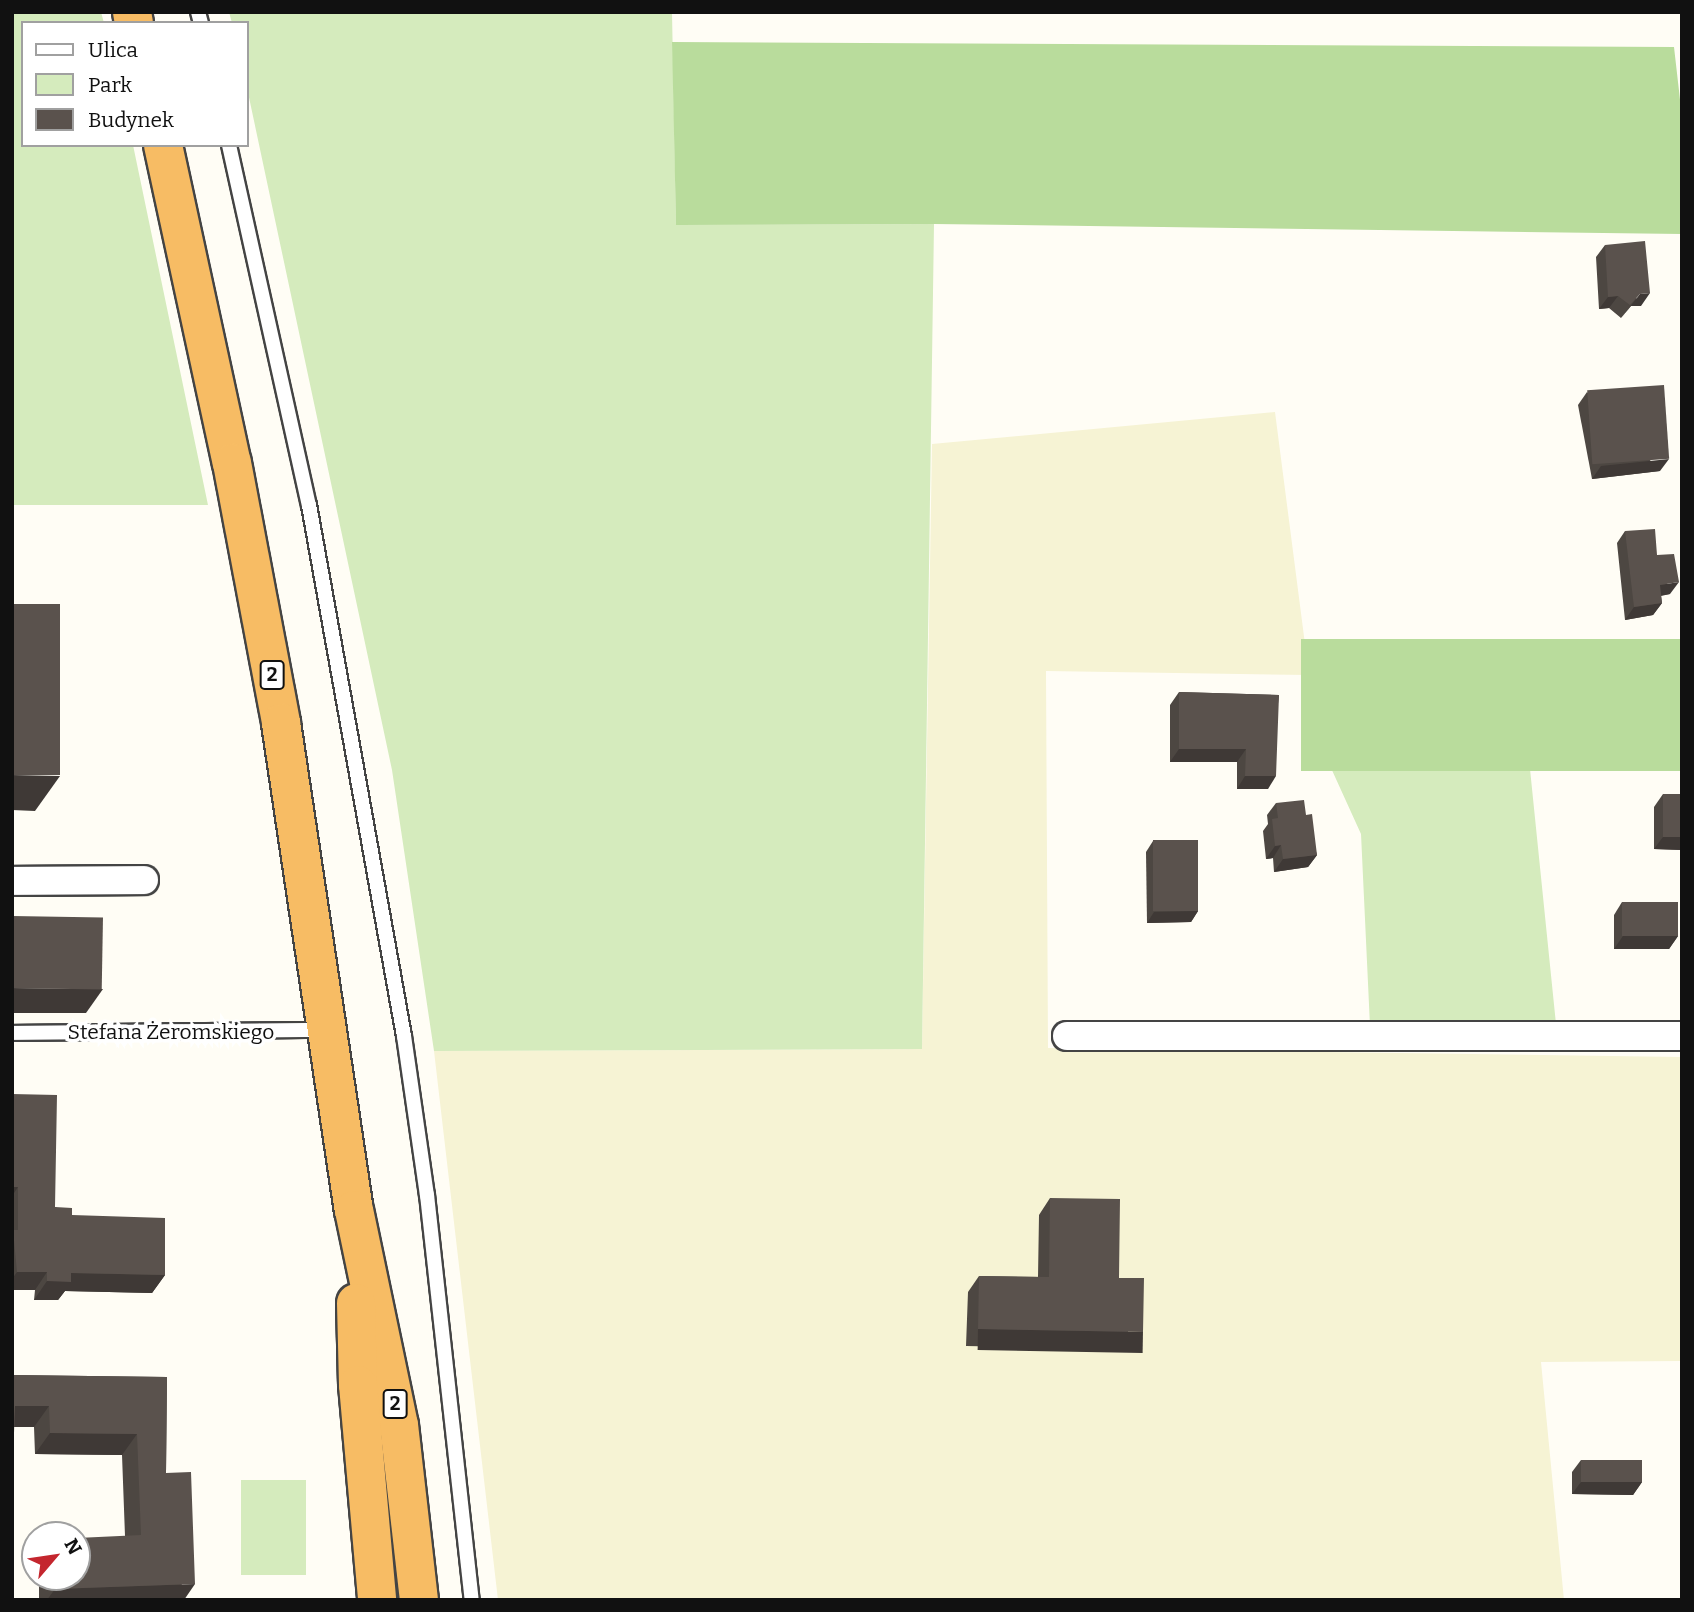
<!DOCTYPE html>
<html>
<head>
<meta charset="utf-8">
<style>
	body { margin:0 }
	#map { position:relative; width:1694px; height:1612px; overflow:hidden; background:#fffdf5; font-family:Bitter,serif }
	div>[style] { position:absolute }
	.farmland>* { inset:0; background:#f6f3d4 }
	.green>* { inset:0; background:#d5ebbd; transform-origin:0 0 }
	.forest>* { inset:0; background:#b9dc9c; transform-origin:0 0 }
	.roads { filter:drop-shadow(2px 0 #444) drop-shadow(-2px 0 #444) drop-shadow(0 2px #444) drop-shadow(0 -2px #444) }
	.service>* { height:14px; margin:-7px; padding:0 7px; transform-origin:7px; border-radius:7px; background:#fff }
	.minor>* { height:28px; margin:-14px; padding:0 14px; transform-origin:14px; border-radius:14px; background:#fff }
	.trunk>* { height:38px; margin:-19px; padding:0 19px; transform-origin:19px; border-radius:19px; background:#f7bc64 }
	.wall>* { inset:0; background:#4d4742 }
	.shaded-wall>* { inset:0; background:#3f3936; transform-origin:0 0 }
	.building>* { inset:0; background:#5a524d; transform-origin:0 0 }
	span { translate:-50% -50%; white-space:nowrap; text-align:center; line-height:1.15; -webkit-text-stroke:7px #fff; paint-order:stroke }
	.shield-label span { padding:2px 5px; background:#fff; border:2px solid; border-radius:5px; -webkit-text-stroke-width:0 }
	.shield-label { font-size:19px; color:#111; font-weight:700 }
	.street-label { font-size:21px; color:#111 }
	.frame { position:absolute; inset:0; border:14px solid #111; pointer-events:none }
	.legend { position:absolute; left:21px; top:21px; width:228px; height:126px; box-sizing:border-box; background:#fff; border:2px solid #a0a0a0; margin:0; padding:9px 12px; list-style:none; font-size:21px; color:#111 }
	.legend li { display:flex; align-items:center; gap:14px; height:35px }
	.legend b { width:35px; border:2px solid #a0a0a0 }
	.north { position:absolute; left:21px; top:1521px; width:70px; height:70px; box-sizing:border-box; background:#fff; border:2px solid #a0a0a0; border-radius:50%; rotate:61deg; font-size:19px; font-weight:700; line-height:28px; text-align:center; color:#111 }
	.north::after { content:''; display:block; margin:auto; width:24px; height:32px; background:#c4262e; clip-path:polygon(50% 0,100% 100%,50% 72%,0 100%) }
</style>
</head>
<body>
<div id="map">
	<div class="farmland">
		<div style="clip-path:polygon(1275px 412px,1309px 675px,1046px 671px,1048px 1048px,1682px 1057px,1682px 1361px,1541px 1362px,1564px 1600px,498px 1600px,434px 1051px,922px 1049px,932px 444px)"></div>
	</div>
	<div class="green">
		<div style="clip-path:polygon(12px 12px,101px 12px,104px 23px,23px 23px,23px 145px,133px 145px,208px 505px,12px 505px)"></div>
		<div style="clip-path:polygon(229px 12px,672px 12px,676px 225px,934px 224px,922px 1049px,434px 1051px,392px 770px,247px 88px,247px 23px,232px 23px)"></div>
		<div style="clip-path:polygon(1331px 768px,1530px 769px,1556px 1024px,1370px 1026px,1361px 834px)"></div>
		<div style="left:241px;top:1480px;width:65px;height:95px"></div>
	</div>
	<div class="forest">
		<div style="clip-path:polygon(672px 42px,1674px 47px,1682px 117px,1682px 234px,934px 224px,676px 225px)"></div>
		<div style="left:1301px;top:639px;width:381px;height:132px"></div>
	</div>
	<div class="roads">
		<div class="service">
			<div style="left:198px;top:12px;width:11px;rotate:75deg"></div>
			<div style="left:229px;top:145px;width:369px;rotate:77.5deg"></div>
			<div style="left:309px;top:505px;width:539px;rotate:79.86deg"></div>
			<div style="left:404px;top:1036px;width:161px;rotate:81.8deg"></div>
			<div style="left:427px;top:1195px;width:407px;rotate:83.7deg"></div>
			<div style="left:12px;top:1033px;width:312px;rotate:-0.6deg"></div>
		</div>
		<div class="minor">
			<div style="left:12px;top:881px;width:132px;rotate:-0.4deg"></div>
			<div style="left:1067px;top:1036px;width:615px"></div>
		</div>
		<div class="trunk">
			<div style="left:132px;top:12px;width:11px;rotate:80deg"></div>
			<div style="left:163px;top:145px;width:325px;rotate:77.8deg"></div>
			<div style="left:232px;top:463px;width:265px;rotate:79.3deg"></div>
			<div style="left:281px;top:723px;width:492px;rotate:81.5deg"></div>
			<div style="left:354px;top:1210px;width:220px;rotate:78.2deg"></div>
			<div style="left:399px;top:1425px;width:176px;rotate:83.5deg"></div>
			<div style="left:356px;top:1303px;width:82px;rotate:88.6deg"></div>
			<div style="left:358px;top:1385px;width:216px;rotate:84.9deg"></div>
		</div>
	</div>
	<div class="wall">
		<div style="clip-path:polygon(1605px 245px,1641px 306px,1631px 306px,1621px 318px,1609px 308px,1599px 309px,1596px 257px)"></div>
		<div style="clip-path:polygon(1587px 392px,1660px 471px,1592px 479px,1578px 405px)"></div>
		<div style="clip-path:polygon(1625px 531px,1657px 555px,1670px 594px,1661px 596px,1662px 603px,1653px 615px,1625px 620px,1617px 543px)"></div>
		<div style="clip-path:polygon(1179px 692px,1279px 695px,1268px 789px,1237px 789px,1237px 762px,1170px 762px,1170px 705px)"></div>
		<div style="clip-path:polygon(1663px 794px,1682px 850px,1654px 849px,1654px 807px)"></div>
		<div style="clip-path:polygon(1276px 803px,1306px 815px,1317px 855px,1308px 867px,1274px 872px,1273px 858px,1266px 859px,1263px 831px,1268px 824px,1267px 815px)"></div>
		<div style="clip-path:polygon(1153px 841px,1198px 911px,1191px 922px,1147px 923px,1146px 852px)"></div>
		<div style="clip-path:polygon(1622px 902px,1678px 936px,1669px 949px,1614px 949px,1614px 915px)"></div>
		<div style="clip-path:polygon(12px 1094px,55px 1207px,72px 1215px,165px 1275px,152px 1293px,65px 1291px,58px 1300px,34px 1300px,35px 1290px,12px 1290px)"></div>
		<div style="clip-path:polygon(1050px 1198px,1119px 1278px,1131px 1349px,966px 1346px,968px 1292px,979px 1276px,1038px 1277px,1039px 1215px)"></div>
		<div style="clip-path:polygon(12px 1375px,167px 1377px,166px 1473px,184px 1600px,39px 1600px,39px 1577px,77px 1577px,125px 1536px,122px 1455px,35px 1454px,34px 1427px,14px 1427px,14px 1433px,12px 1435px)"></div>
		<div style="clip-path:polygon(1581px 1460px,1642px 1482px,1633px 1495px,1572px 1494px,1572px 1472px)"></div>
	</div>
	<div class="shaded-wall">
		<div style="clip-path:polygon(1650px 293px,1641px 306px,1631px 306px,1621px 318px,1640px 294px)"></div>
		<div style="clip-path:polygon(1618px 296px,1609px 308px,1599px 309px,1608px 297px)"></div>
		<div style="clip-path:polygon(1669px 459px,1660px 471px,1592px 479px,1601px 466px)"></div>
		<div style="clip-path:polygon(1679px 582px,1670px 594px,1651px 597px,1660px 585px)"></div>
		<div style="clip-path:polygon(1662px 603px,1653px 615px,1625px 620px,1634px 607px)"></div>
		<div style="clip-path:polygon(1179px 749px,1246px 749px,1237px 762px,1170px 762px)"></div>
		<div style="clip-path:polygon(12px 775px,60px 776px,35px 811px,12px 810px)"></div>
		<div style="clip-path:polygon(1245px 776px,1276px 776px,1268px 789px,1237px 789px)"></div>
		<div style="clip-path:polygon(1663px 837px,1682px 837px,1682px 850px,1654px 849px)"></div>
		<div style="clip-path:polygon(1281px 845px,1273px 858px,1266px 859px,1275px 846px)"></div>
		<div style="clip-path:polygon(1317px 855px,1308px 867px,1274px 872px,1283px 859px)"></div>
		<div style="clip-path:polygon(1198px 911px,1191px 922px,1147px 923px,1154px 912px)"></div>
		<div style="clip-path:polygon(1623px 936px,1678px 936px,1669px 949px,1614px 949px)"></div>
		<div style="clip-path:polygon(12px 988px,103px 989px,86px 1013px,12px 1013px)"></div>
		<div style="clip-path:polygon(12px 1187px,18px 1187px,12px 1196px)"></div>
		<div style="clip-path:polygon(17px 1272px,47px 1272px,35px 1290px,12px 1290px,12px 1279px)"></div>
		<div style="clip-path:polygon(71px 1273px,165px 1275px,152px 1293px,65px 1291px,58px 1300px,34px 1300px,47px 1281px)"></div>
		<div style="left:978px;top:1329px;width:165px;height:21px;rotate:1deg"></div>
		<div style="clip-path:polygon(15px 1406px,49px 1406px,34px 1427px,12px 1427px)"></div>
		<div style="clip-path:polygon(50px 1433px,137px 1434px,122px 1455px,35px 1454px)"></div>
		<div style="clip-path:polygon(1581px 1482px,1642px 1482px,1633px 1495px,1572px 1494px)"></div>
		<div style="clip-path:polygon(195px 1584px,184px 1600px,47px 1600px,55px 1589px)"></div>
	</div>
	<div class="building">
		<div style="clip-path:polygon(1645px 241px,1650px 293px,1640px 294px,1630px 305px,1618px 296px,1608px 297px,1605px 245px)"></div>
		<div style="left:1664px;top:385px;width:74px;height:77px;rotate:86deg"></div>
		<div style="clip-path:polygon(1655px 529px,1657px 555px,1674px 554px,1679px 582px,1660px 585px,1662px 603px,1634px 607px,1625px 531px)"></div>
		<div style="left:12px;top:604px;width:48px;height:171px"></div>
		<div style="clip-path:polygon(1179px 692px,1279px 695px,1276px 776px,1245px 776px,1246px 749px,1179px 749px)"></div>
		<div style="left:1663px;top:794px;width:19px;height:43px"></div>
		<div style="clip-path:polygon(1304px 800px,1306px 815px,1312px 814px,1317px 855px,1283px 859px,1281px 845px,1275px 846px,1272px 819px,1278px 818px,1276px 803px)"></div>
		<div style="left:1198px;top:840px;width:71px;height:45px;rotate:90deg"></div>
		<div style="left:1622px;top:902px;width:56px;height:34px"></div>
		<div style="left:12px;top:916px;width:91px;height:72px;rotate:1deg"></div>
		<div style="clip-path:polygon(12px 1094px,57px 1095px,55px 1207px,72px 1208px,72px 1215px,165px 1218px,165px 1275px,71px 1273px,71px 1282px,47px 1281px,47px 1272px,17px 1272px,13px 1230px,18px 1230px,18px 1187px,12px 1187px)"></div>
		<div style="clip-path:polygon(1050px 1198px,1120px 1199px,1119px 1278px,1144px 1278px,1143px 1332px,978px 1329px,979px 1276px,1049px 1277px)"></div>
		<div style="clip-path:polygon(12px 1375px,167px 1377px,166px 1473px,191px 1472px,195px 1584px,55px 1589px,54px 1577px,77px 1577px,77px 1538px,141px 1535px,137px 1434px,50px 1433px,49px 1406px,15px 1406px,14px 1433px,12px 1433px)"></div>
		<div style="left:1581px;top:1460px;width:61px;height:22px"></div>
	</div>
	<div class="shield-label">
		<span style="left:272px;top:675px">2</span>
		<span style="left:395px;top:1404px">2</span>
	</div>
	<div class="street-label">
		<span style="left:171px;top:1032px">Stefana Żeromskiego</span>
	</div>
	<div class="frame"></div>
	<ul class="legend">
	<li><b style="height:9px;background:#fff"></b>Ulica</li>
	<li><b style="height:19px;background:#d5ebbd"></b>Park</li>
	<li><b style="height:19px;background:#5a524d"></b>Budynek</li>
	</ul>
	<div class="north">N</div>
</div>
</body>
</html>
